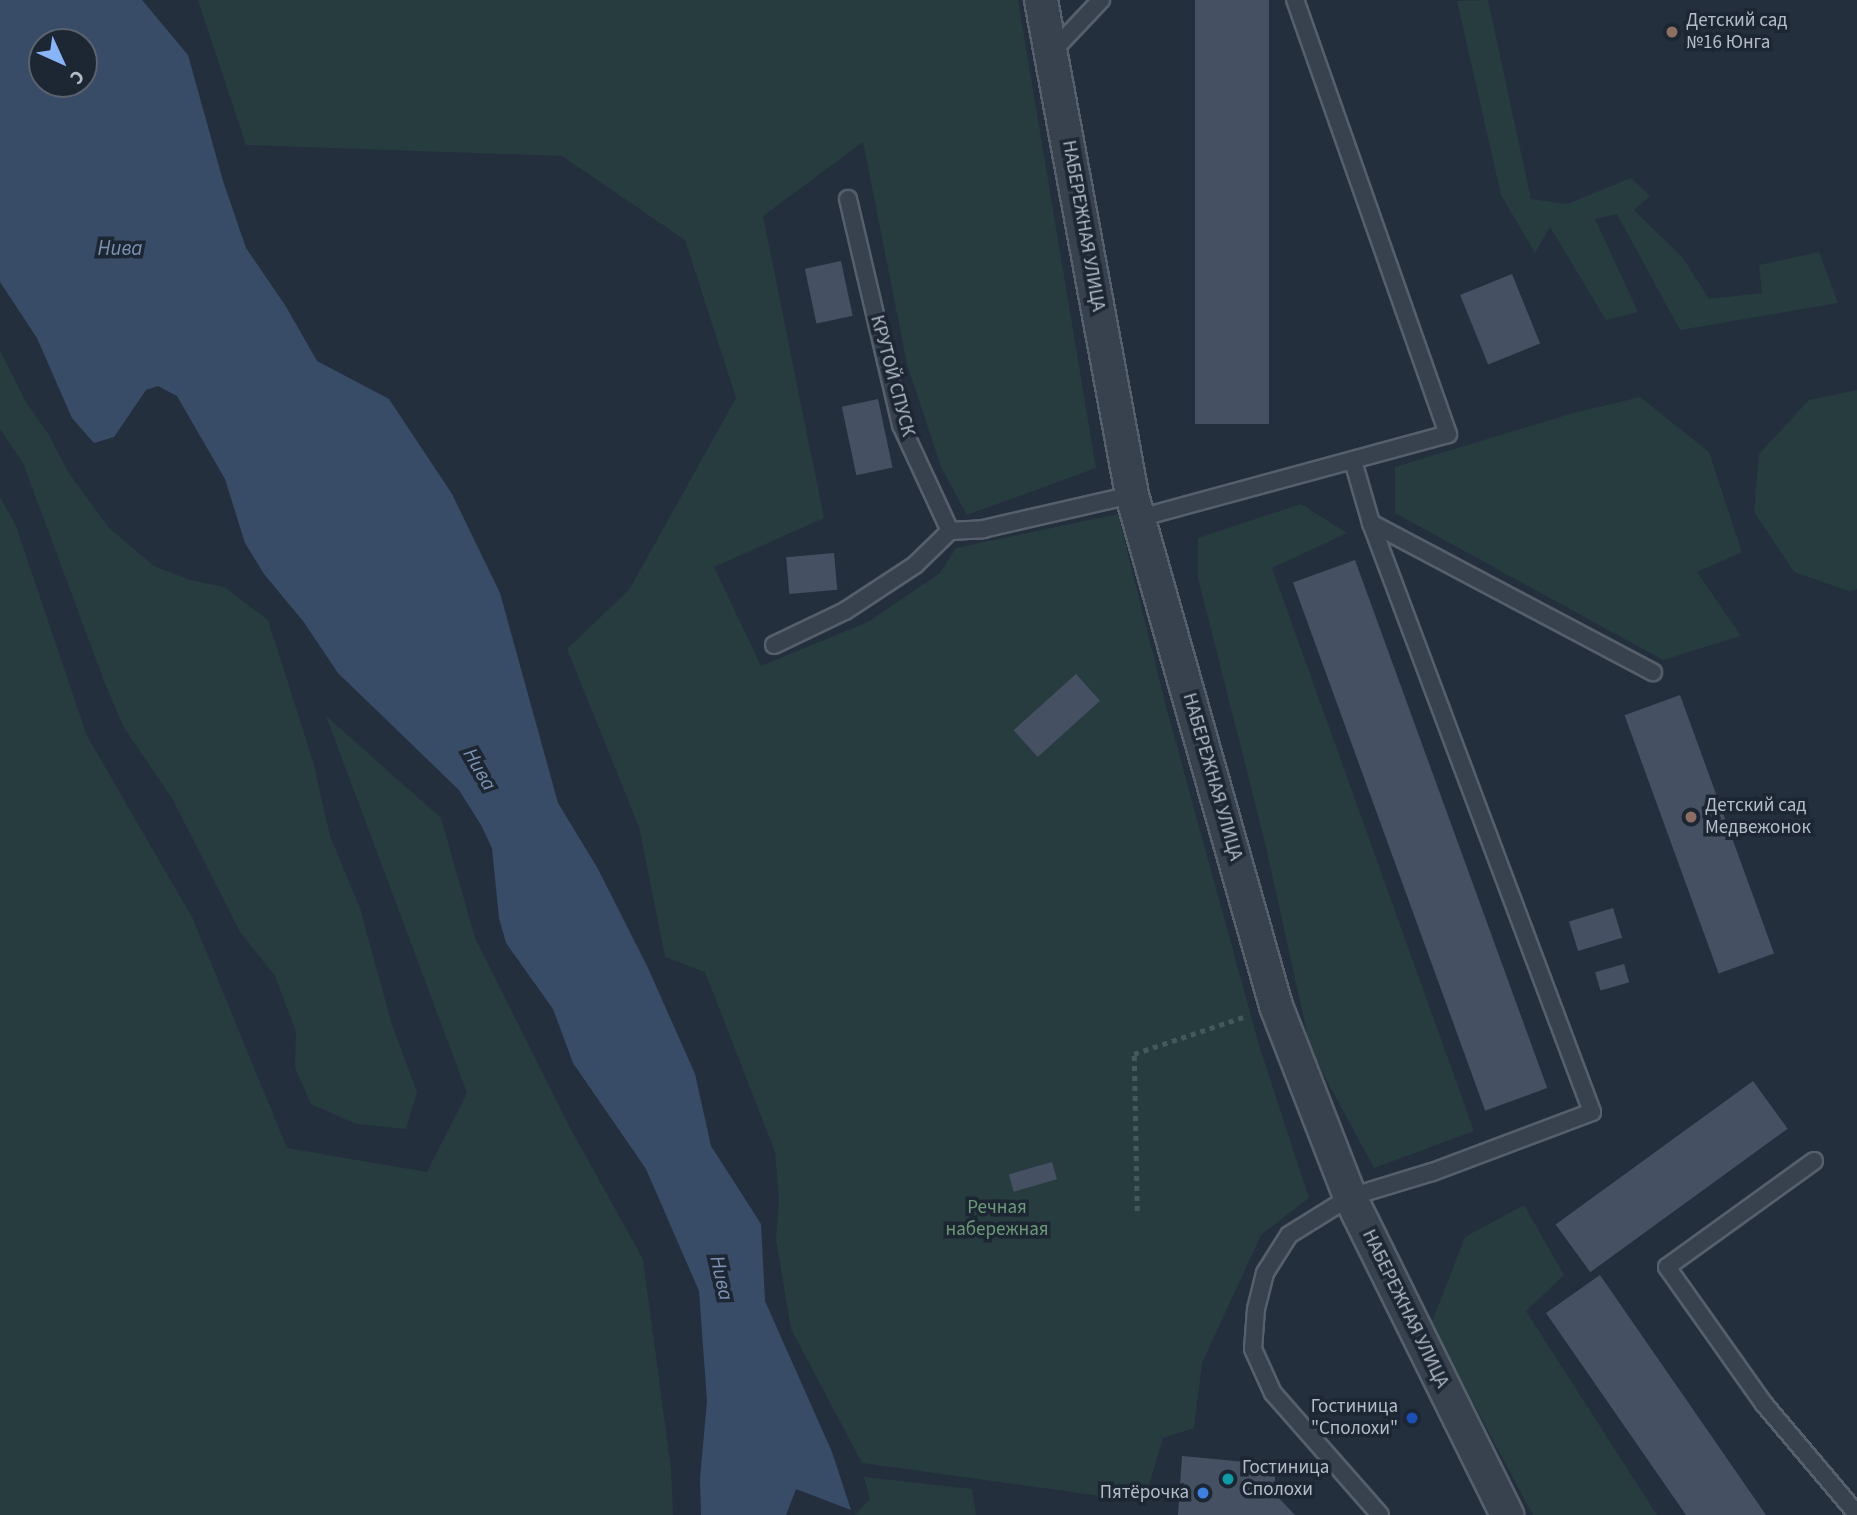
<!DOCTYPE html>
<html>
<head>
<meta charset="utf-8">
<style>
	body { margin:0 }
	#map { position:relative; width:1857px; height:1515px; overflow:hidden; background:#242f3e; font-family:"Source Sans 3",sans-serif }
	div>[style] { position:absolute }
	.green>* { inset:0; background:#263c3f }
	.water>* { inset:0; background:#394c67 }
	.building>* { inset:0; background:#455162; transform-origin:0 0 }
	.path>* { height:4.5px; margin-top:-2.25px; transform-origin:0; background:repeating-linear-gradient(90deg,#44595c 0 5px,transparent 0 10px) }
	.roads { filter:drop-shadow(2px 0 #565f6c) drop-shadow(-2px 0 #565f6c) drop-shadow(0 2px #565f6c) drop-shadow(0 -2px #565f6c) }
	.service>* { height:16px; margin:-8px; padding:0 8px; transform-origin:8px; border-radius:8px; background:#38414e }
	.minor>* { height:32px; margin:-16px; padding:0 16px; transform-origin:16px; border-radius:16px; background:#38414e }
	.dots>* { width:19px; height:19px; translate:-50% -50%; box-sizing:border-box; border:4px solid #1d2633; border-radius:50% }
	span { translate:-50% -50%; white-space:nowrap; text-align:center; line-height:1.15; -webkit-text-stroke:7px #1d2633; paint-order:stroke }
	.poi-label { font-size:19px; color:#b4bcc9 }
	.left { translate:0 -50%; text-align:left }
	.right { translate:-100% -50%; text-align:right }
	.street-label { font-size:19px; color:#b4bcc9 }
	.park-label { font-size:19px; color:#6b9a76 }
	.water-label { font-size:21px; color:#7c92b1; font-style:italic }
	.north { position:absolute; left:28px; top:28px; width:70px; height:70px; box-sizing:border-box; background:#1d2633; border:2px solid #59626f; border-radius:50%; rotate:135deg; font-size:19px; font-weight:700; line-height:28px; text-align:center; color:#b4bcc9 }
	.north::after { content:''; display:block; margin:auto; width:24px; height:32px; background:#8ab4f8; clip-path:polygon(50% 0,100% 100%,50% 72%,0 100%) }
</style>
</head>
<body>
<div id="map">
	<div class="green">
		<div style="clip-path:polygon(198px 0,1018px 0,1096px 468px,967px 515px,941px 467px,907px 364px,863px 142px,763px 216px,824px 518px,714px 567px,761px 666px,868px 622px,940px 573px,956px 548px,1118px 514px,1167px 710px,1259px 1045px,1309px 1198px,1261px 1235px,1202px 1363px,1194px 1428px,1163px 1438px,1144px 1502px,862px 1463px,791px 1329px,776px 1239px,779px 1199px,775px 1152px,705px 972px,665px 957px,639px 827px,567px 649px,629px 590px,736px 398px,685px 240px,562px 156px,246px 145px)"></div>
		<div style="clip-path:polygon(1488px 0,1531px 199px,1567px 204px,1631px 178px,1650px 196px,1634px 210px,1683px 258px,1709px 299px,1762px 293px,1759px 265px,1819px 252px,1838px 303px,1680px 330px,1617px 214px,1595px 219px,1638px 312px,1606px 320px,1550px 227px,1535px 253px,1501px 195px,1457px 1px)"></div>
		<div style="clip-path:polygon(0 351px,26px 402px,49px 435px,68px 472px,109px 528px,154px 566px,190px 580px,224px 587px,268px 620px,313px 761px,330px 836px,360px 908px,392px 1025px,417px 1092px,406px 1129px,356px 1124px,311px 1104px,295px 1068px,296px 1032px,275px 976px,240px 932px,173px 800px,123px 726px,104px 681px,23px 463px,0 429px)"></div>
		<div style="clip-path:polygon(1857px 390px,1857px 589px,1849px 591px,1794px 572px,1754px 512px,1759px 454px,1809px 400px)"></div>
		<div style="clip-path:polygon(1640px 397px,1709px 452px,1742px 552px,1697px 572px,1741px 636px,1663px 660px,1395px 513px,1395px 467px,1570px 414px)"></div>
		<div style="clip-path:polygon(0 497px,16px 526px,87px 736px,193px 919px,287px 1148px,427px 1172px,467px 1093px,326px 716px,441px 818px,475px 938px,568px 1124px,643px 1259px,671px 1469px,673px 1515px,0 1515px)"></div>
		<div style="clip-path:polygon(1301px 504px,1347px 533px,1272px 568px,1474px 1131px,1374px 1168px,1311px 1051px,1266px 847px,1198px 578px,1198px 538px)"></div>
		<div style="clip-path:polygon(1524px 1205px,1564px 1275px,1526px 1311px,1657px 1515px,1533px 1515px,1431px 1324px,1465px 1237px)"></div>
		<div style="clip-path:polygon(864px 1477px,972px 1489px,976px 1515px,855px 1515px,870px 1499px)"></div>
	</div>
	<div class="water">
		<div style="clip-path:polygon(evenodd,0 0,142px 0,188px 55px,223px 181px,246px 248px,285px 305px,317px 361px,389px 399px,452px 494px,500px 593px,558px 803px,598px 869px,648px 968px,695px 1074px,711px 1146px,761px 1224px,765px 1301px,832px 1452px,851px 1510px,796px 1489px,786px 1515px,701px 1515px,700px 1478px,707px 1401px,699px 1291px,646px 1169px,573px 1063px,553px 1009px,506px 943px,499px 918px,492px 848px,481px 825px,459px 790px,338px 673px,303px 621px,264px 574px,245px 543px,225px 479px,177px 396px,158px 386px,146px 390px,114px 437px,94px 443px,72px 418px,37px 338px,0 282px,0 0,42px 42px,84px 42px,84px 84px,42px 84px,42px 42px)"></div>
	</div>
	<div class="building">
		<div style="left:1195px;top:0;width:74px;height:424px"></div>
		<div style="left:841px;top:261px;width:56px;height:37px;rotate:78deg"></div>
		<div style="left:1512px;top:274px;width:75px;height:56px;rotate:68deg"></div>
		<div style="left:878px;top:399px;width:70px;height:37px;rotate:78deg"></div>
		<div style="left:834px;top:553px;width:37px;height:48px;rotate:85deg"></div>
		<div style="left:1355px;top:560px;width:562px;height:66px;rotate:70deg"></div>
		<div style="left:1076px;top:674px;width:36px;height:84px;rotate:48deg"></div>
		<div style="left:1680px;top:695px;width:275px;height:59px;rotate:70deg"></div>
		<div style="left:1613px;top:908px;width:31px;height:46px;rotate:73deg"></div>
		<div style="left:1624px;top:964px;width:19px;height:30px;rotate:74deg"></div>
		<div style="left:1753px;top:1081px;width:59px;height:244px;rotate:54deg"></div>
		<div style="left:1052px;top:1162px;width:18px;height:45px;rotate:74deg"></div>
		<div style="clip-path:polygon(1600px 1275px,1766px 1515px,1686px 1515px,1546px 1313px)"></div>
		<div style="clip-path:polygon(1182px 1456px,1276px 1465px,1274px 1493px,1295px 1515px,1178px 1515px)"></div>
	</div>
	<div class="path">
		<div style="left:1137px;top:1211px;width:157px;rotate:-91.1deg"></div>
		<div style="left:1134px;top:1054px;width:118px;rotate:-18.7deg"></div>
	</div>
	<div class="roads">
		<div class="service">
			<div style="left:1051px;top:53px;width:73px;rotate:-46.7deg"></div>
			<div style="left:848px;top:199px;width:232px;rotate:76.8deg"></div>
			<div style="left:901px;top:425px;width:117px;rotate:65.2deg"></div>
			<div style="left:950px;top:531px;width:33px;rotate:-3deg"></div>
			<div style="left:983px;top:529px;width:153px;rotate:-12.9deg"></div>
			<div style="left:1353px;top:461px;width:65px;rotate:73.8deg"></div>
			<div style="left:1371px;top:523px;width:319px;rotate:27.9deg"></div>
			<div style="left:1139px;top:518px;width:320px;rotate:-15.2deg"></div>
			<div style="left:1448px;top:434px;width:460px;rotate:-109.4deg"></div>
			<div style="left:1371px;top:523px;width:629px;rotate:69.43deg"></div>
			<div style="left:1592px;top:1112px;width:171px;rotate:159.4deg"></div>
			<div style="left:1432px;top:1172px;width:86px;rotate:163deg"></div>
			<div style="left:1350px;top:1197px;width:72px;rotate:148.1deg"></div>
			<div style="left:1289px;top:1235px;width:45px;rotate:122.3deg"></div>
			<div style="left:1265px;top:1273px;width:37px;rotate:104deg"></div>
			<div style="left:1256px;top:1309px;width:40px;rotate:94.3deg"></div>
			<div style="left:1253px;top:1349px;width:48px;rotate:65.6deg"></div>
			<div style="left:1273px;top:1393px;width:162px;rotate:48.7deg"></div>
			<div style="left:774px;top:645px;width:79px;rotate:-25.6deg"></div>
			<div style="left:845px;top:611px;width:84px;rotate:-33.3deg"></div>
			<div style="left:915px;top:565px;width:49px;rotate:-44.2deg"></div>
			<div style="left:1814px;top:1161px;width:181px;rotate:144.2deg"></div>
			<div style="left:1667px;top:1267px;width:168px;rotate:54.7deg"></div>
			<div style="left:1764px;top:1404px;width:144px;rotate:49.8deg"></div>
		</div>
		<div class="minor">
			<div style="left:1041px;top:0;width:503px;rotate:79.58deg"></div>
			<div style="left:1132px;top:495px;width:531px;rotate:74.26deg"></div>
			<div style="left:1276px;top:1006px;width:205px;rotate:68.8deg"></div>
			<div style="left:1350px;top:1197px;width:355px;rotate:63.7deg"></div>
		</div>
	</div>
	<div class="dots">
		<div style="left:1672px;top:32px;background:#8d6e63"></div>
		<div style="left:1691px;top:817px;background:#8d6e63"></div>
		<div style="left:1412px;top:1418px;background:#1a4fb4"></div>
		<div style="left:1228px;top:1479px;background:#0f9aa8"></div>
		<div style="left:1203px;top:1493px;background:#3f7fe0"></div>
	</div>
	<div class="poi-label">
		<span class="left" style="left:1686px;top:32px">Детский сад<br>№16 Юнга</span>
		<span class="left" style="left:1705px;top:817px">Детский сад<br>Медвежонок</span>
		<span class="right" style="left:1398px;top:1418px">Гостиница<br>"Сполохи"</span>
		<span class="left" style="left:1242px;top:1479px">Гостиница<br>Сполохи</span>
		<span class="right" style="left:1189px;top:1493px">Пятёрочка</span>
	</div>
	<div class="street-label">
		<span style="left:1083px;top:226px;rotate:80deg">НАБЕРЕЖНАЯ УЛИЦА</span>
		<span style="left:892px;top:376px;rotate:75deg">КРУТОЙ СПУСК</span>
		<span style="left:1212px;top:777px;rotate:74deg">НАБЕРЕЖНАЯ УЛИЦА</span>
		<span style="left:1405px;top:1309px;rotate:64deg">НАБЕРЕЖНАЯ УЛИЦА</span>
	</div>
	<div class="park-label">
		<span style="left:997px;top:1219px">Речная<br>набережная</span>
	</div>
	<div class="water-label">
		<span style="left:120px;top:248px">Нива</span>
		<span style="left:480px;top:769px;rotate:60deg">Нива</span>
		<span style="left:722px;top:1278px;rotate:77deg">Нива</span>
	</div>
	<div class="north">С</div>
</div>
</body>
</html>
